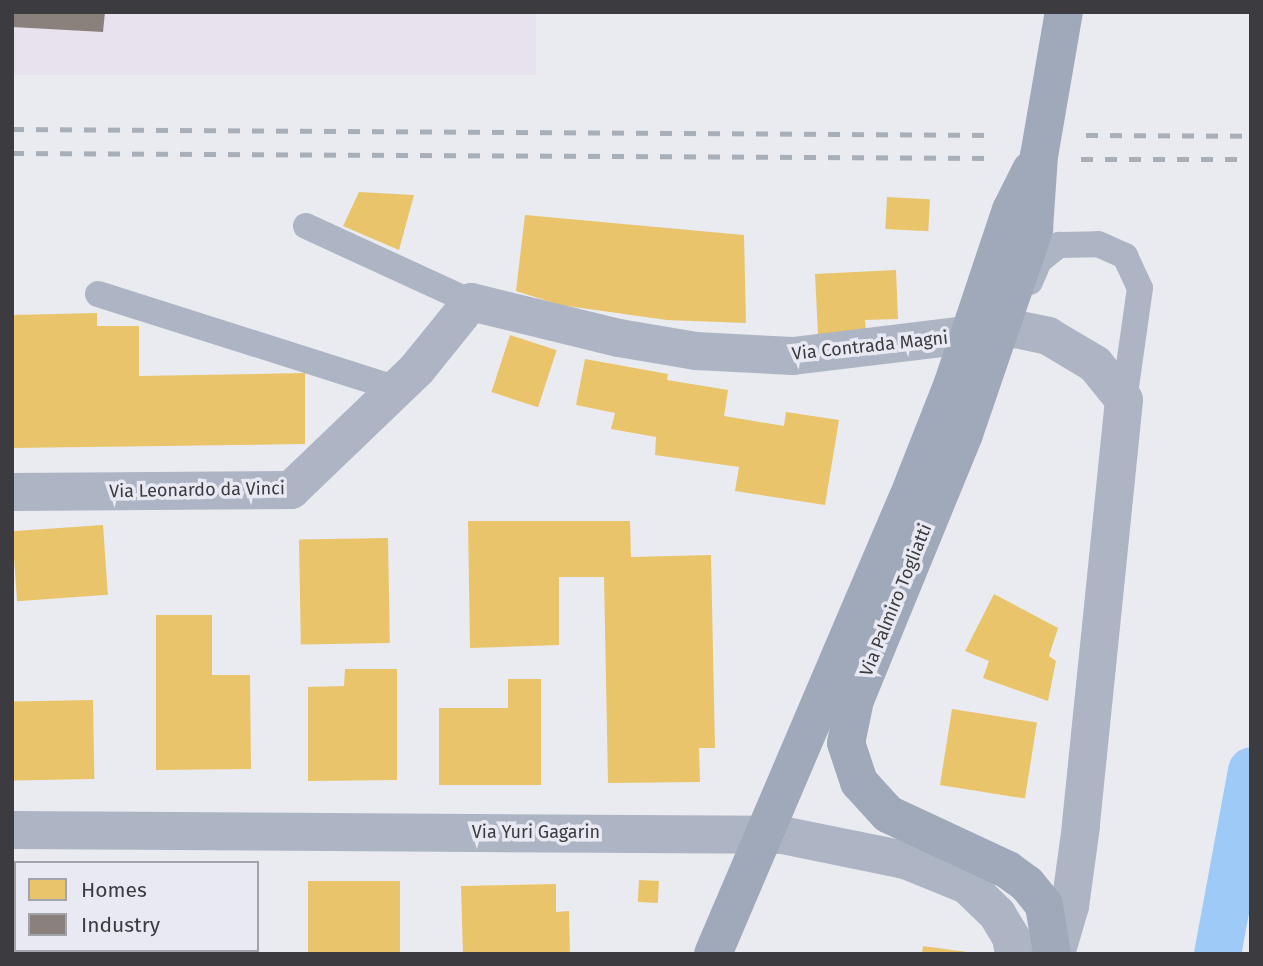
<!DOCTYPE html>
<html>
<head>
<meta charset="utf-8">
<style>
	body { margin:0 }
	#map { position:relative; width:1263px; height:966px; overflow:hidden; background:#eaebf0; font-family:"Fira Sans",sans-serif }
	div>[style] { position:absolute }
	.industrial>* { inset:0; background:#e8e2ef; transform-origin:0 0 }
	.homes>* { inset:0; background:#e9c46a; transform-origin:0 0 }
	.industry>* { inset:0; background:#8a817c }
	.canal>* { height:47px; margin:-23.5px; padding:0 23.5px; transform-origin:23.5px; border-radius:23.5px; background:#9ecaf7 }
	.service>* { height:26px; margin:-13px; padding:0 13px; transform-origin:13px; border-radius:13px; background:#adb4c3 }
	.minor>* { height:38px; margin:-19px; padding:0 19px; transform-origin:19px; border-radius:19px; background:#adb4c3 }
	.secondary>* { height:38px; margin:-19px; padding:0 19px; transform-origin:19px; border-radius:19px; background:#a0a9ba }
	.rail>* { height:5px; margin-top:-2.5px; transform-origin:0; background:repeating-linear-gradient(90deg,#a9afb8 0 12px,transparent 0 24px) }
	span { translate:-50% -50%; white-space:nowrap; text-align:center; line-height:1.15; -webkit-text-stroke:7px #e8e9f2; paint-order:stroke }
	.street-label { font-size:18px; color:#3c3c40 }
	.frame { position:absolute; inset:0; border:14px solid #3c3c40; pointer-events:none }
	.legend { position:absolute; left:14px; top:861px; width:245px; height:91px; box-sizing:border-box; background:#e8e9f2; border:2px solid #a3a4ab; margin:0; padding:9px 12px; list-style:none; font-size:21px; color:#3c3c40 }
	.legend li { display:flex; align-items:center; gap:14px; height:35px }
	.legend b { width:35px; border:2px solid #a3a4ab }
</style>
</head>
<body>
<div id="map">
	<div class="industrial">
		<div style="left:12px;top:12px;width:524px;height:63px"></div>
	</div>
	<div class="homes">
		<div style="clip-path:polygon(359px 192px,414px 195px,399px 250px,343px 226px)"></div>
		<div style="left:887px;top:197px;width:43px;height:32px;rotate:3deg"></div>
		<div style="clip-path:polygon(525px 215px,744px 235px,746px 323px,667px 320px,560px 305px,516px 291px)"></div>
		<div style="clip-path:polygon(896px 270px,898px 319px,865px 320px,866px 333px,818px 335px,815px 274px)"></div>
		<div style="clip-path:polygon(97px 313px,97px 326px,139px 326px,139px 376px,305px 373px,305px 444px,12px 448px,12px 315px)"></div>
		<div style="left:510px;top:335px;width:49px;height:60px;rotate:18deg"></div>
		<div style="clip-path:polygon(585px 359px,668px 374px,667px 380px,728px 390px,724px 416px,784px 426px,786px 412px,839px 420px,825px 505px,735px 491px,739px 467px,655px 455px,656px 437px,611px 429px,615px 413px,576px 405px)"></div>
		<div style="clip-path:polygon(468px 521px,630px 521px,631px 557px,711px 555px,715px 748px,699px 748px,700px 782px,608px 783px,604px 577px,559px 577px,559px 645px,470px 648px)"></div>
		<div style="left:103px;top:525px;width:70px;height:91px;rotate:86deg"></div>
		<div style="left:388px;top:538px;width:105px;height:89px;rotate:89deg"></div>
		<div style="clip-path:polygon(994px 594px,1058px 628px,1049px 656px,1056px 661px,1048px 701px,983px 678px,989px 661px,965px 651px)"></div>
		<div style="clip-path:polygon(156px 615px,212px 615px,212px 675px,250px 675px,251px 769px,156px 770px)"></div>
		<div style="clip-path:polygon(345px 669px,397px 669px,397px 780px,308px 781px,308px 687px,344px 686px)"></div>
		<div style="clip-path:polygon(508px 679px,541px 679px,541px 785px,439px 785px,439px 708px,508px 708px)"></div>
		<div style="left:93px;top:700px;width:79px;height:81px;rotate:89deg"></div>
		<div style="left:952px;top:709px;width:86px;height:77px;rotate:9deg"></div>
		<div style="left:639px;top:880px;width:20px;height:22px;rotate:3deg"></div>
		<div style="left:400px;top:881px;width:73px;height:92px;rotate:90deg"></div>
		<div style="clip-path:polygon(556px 884px,556px 912px,569px 911px,570px 954px,463px 954px,461px 886px)"></div>
		<div style="clip-path:polygon(923px 946px,967px 952px,966px 954px,922px 954px)"></div>
		<div style="left:161px;top:950px;width:90px;height:4px"></div>
	</div>
	<div class="industry">
		<div style="clip-path:polygon(12px 12px,105px 12px,103px 32px,12px 27px)"></div>
	</div>
	<div class="canal">
		<div style="left:1217px;top:954px;width:187px;rotate:-79.5deg"></div>
	</div>
	<div class="service">
		<div style="left:306px;top:226px;width:182px;rotate:24.7deg"></div>
		<div style="left:1030px;top:282px;width:23px;rotate:-67deg"></div>
		<div style="left:1039px;top:261px;width:26px;rotate:-39deg"></div>
		<div style="left:1059px;top:245px;width:39px;rotate:-1deg"></div>
		<div style="left:1098px;top:244px;width:30px;rotate:24deg"></div>
		<div style="left:1125px;top:256px;width:35px;rotate:65deg"></div>
		<div style="left:1140px;top:288px;width:113px;rotate:98.1deg"></div>
		<div style="left:98px;top:294px;width:312px;rotate:17.6deg"></div>
	</div>
	<div class="minor">
		<div style="left:12px;top:492px;width:279px;rotate:-0.4deg"></div>
		<div style="left:291px;top:490px;width:175px;rotate:-43.8deg"></div>
		<div style="left:417px;top:369px;width:86px;rotate:-51.1deg"></div>
		<div style="left:471px;top:302px;width:152px;rotate:13.7deg"></div>
		<div style="left:619px;top:338px;width:78px;rotate:9.6deg"></div>
		<div style="left:696px;top:351px;width:97px;rotate:3deg"></div>
		<div style="left:793px;top:356px;width:225px;rotate:-6.9deg"></div>
		<div style="left:1016px;top:329px;width:33px;rotate:12deg"></div>
		<div style="left:1048px;top:336px;width:55px;rotate:30.8deg"></div>
		<div style="left:1095px;top:364px;width:46px;rotate:51.1deg"></div>
		<div style="left:1124px;top:400px;width:428px;rotate:95.8deg"></div>
		<div style="left:1081px;top:826px;width:81px;rotate:97.8deg"></div>
		<div style="left:1070px;top:906px;width:50px;rotate:106.3deg"></div>
		<div style="left:12px;top:830px;width:770px;rotate:0.37deg"></div>
		<div style="left:782px;top:835px;width:126px;rotate:11.5deg"></div>
		<div style="left:905px;top:860px;width:67px;rotate:22deg"></div>
		<div style="left:967px;top:885px;width:42px;rotate:44deg"></div>
		<div style="left:997px;top:914px;width:27px;rotate:59deg"></div>
		<div style="left:1011px;top:937px;width:17px;rotate:80deg"></div>
	</div>
	<div class="secondary">
		<div style="left:713px;top:954px;width:494px;rotate:-66.9deg"></div>
		<div style="left:907px;top:500px;width:126px;rotate:-68.5deg"></div>
		<div style="left:953px;top:383px;width:182px;rotate:-71.5deg"></div>
		<div style="left:1011px;top:210px;width:45px;rotate:-63.4deg"></div>
		<div style="left:1052px;top:954px;width:50px;rotate:-99.3deg"></div>
		<div style="left:1044px;top:905px;width:27px;rotate:-129deg"></div>
		<div style="left:1027px;top:884px;width:24px;rotate:-144deg"></div>
		<div style="left:1008px;top:870px;width:132px;rotate:-155deg"></div>
		<div style="left:888px;top:814px;width:43px;rotate:-132.2deg"></div>
		<div style="left:859px;top:782px;width:41px;rotate:-108.4deg"></div>
		<div style="left:846px;top:743px;width:44px;rotate:-78.2deg"></div>
		<div style="left:855px;top:700px;width:287px;rotate:-67.7deg"></div>
		<div style="left:964px;top:434px;width:217px;rotate:-71.1deg"></div>
		<div style="left:1034px;top:229px;width:73px;rotate:-86.1deg"></div>
		<div style="left:1039px;top:156px;width:146px;rotate:-80.2deg"></div>
	</div>
	<div class="rail">
		<div style="left:12px;top:129px;width:981px;rotate:0.35deg"></div>
		<div style="left:1086px;top:135px;width:165px;rotate:0.3deg"></div>
		<div style="left:12px;top:153px;width:977px;rotate:0.29deg"></div>
		<div style="left:1081px;top:159px;width:170px"></div>
	</div>
	<div class="street-label">
		<span style="left:870px;top:346px;rotate:-6deg">Via Contrada Magni</span>
		<span style="left:197px;top:490px;rotate:-1deg">Via Leonardo da Vinci</span>
		<span style="left:896px;top:600px;rotate:-68deg">Via Palmiro Togliatti</span>
		<span style="left:536px;top:832px">Via Yuri Gagarin</span>
	</div>
	<div class="frame"></div>
	<ul class="legend">
	<li><b style="height:19px;background:#e9c46a"></b>Homes</li>
	<li><b style="height:19px;background:#8a817c"></b>Industry</li>
	</ul>
</div>
</body>
</html>
